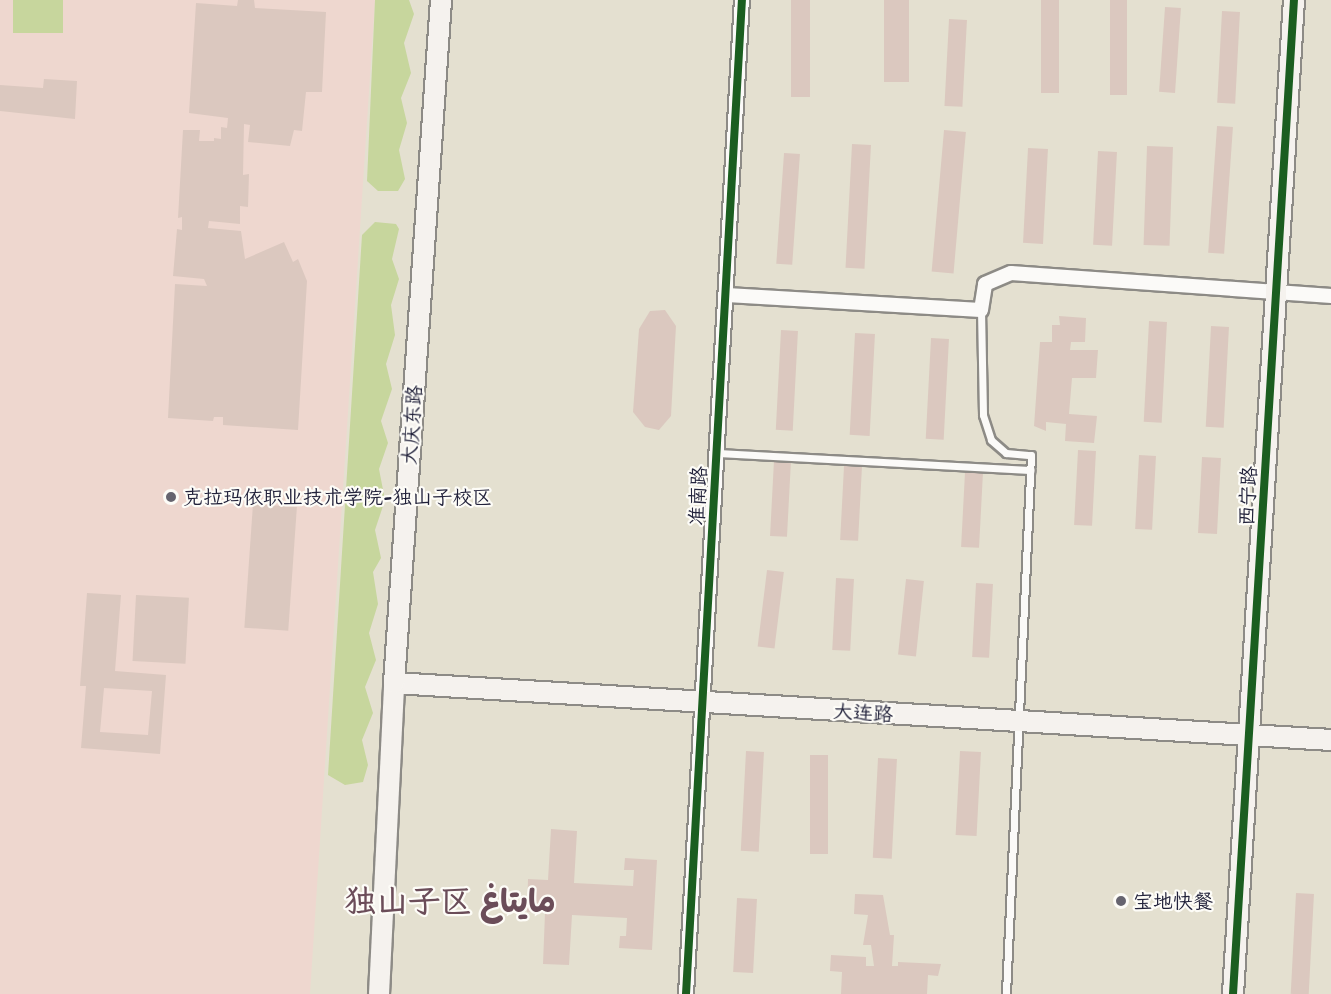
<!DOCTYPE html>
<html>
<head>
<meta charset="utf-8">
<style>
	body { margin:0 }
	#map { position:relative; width:1331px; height:994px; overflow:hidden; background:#e4e0d0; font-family:Sriracha,"Playpen Sans Arabic","LXGW WenKai TC",sans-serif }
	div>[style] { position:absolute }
	.built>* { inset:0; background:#eed7cf }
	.green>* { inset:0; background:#c7d69d; transform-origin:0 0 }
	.building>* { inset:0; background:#dbc8bf; transform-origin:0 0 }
	.roads { filter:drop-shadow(2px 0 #8d8b86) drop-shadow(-2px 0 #8d8b86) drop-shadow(0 2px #8d8b86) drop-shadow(0 -2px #8d8b86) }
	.lane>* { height:7px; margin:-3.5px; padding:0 3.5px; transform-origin:3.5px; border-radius:3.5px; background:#fbfaf8 }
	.street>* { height:14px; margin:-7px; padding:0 7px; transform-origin:7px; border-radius:7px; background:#fbfaf8 }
	.secondary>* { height:20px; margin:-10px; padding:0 10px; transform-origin:10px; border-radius:10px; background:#f5f2ee }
	.cycleway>* { height:8px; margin:-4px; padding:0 4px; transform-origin:4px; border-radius:4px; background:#1b5e20 }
	.dots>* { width:16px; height:16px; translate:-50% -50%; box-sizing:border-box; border:3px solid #fdfcf7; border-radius:50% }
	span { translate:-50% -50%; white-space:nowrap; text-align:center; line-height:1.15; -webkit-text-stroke:4.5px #fdfcf7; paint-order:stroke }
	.street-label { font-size:20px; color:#22223b }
	.poi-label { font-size:20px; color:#22223b }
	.left { translate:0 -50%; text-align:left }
	.town-label { font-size:32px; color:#6b4d59; font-weight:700 }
</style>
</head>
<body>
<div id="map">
	<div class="built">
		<div style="clip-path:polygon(0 0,375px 0,310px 994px,0 994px)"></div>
	</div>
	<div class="green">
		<div style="left:13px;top:0;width:50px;height:33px"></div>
		<div style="clip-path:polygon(375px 0,409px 0,414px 14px,404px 43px,411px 73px,401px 98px,407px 123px,399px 150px,405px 179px,398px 191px,378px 191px,367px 181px)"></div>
		<div style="clip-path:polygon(375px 222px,396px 224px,399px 229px,392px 259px,399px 279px,391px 305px,395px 335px,386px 364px,392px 389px,381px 421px,388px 443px,379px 469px,385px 500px,375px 530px,381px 558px,373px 572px,378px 604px,369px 633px,376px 660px,365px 687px,373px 713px,362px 740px,368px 765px,363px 782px,345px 785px,328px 775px,362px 235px)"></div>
	</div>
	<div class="building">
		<div style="clip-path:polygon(238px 0,254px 0,255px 8px,326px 12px,322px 92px,306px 92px,302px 131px,294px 130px,290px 146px,248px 142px,250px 125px,244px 124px,243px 175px,249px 174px,248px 207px,240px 206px,240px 224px,209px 221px,208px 228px,241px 231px,245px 259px,284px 242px,293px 262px,298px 259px,307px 281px,298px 430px,223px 425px,223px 417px,214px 417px,213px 421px,168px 418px,175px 284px,207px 286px,204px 279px,173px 276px,177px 229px,182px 230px,182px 217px,178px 218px,183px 130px,200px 130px,199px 141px,214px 141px,214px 138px,221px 139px,221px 127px,227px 128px,228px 118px,189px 113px,196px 3px,237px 6px)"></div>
		<div style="left:791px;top:0;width:19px;height:97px"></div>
		<div style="left:884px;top:0;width:25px;height:82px"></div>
		<div style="left:1041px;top:0;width:18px;height:93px"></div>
		<div style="left:1110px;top:0;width:17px;height:95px"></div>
		<div style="left:1165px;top:7px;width:16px;height:85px;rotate:4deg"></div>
		<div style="left:1222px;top:11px;width:18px;height:92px;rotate:3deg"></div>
		<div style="left:949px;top:19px;width:18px;height:87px;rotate:3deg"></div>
		<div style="clip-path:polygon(44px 79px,77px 81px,75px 119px,0 111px,0 85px,43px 88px)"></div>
		<div style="left:1217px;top:126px;width:16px;height:127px;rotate:4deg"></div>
		<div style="left:944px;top:130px;width:22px;height:142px;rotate:5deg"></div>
		<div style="left:852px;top:144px;width:19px;height:124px;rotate:3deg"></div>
		<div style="left:1147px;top:146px;width:26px;height:99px;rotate:2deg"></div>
		<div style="left:1028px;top:148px;width:20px;height:95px;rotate:3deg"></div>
		<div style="left:1098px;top:151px;width:19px;height:94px;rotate:3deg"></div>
		<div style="left:784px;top:153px;width:16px;height:111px;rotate:4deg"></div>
		<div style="clip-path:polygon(665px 310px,676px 326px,671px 416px,659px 430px,645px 427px,633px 412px,639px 329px,650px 311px)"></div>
		<div style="clip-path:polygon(1059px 316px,1086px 318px,1085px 342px,1071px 342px,1070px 350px,1098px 350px,1096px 378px,1072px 378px,1069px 414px,1097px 416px,1094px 443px,1065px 441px,1066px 424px,1046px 422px,1046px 431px,1034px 426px,1040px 342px,1052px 342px,1052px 325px,1060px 325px)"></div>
		<div style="left:1149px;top:321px;width:18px;height:101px;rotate:3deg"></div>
		<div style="left:1211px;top:326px;width:18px;height:101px;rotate:3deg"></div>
		<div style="left:781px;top:330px;width:17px;height:100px;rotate:3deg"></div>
		<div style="left:855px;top:333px;width:20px;height:102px;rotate:3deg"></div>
		<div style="left:931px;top:338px;width:18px;height:101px;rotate:3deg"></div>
		<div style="left:1078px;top:450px;width:18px;height:75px;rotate:3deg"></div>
		<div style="left:1139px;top:455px;width:17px;height:74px;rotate:3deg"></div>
		<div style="left:1202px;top:457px;width:19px;height:76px;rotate:3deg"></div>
		<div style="left:774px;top:460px;width:17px;height:76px;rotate:3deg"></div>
		<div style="left:844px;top:466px;width:18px;height:74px;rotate:3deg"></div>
		<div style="left:965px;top:472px;width:18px;height:75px;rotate:3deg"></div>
		<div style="left:253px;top:504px;width:44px;height:124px;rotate:4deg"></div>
		<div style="left:767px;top:570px;width:17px;height:77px;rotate:7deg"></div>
		<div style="left:836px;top:578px;width:18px;height:72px;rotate:3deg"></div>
		<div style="left:906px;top:579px;width:18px;height:76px;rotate:6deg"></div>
		<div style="left:976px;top:583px;width:17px;height:74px;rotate:3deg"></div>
		<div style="clip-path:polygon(evenodd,87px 593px,121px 595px,115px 671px,166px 675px,160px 754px,81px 748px,86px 686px,80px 686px,87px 593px,104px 688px,152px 691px,148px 735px,100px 732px,104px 688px)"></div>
		<div style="left:136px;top:595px;width:53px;height:66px;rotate:3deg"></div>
		<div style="left:746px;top:751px;width:18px;height:100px;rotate:3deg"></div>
		<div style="left:960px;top:751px;width:21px;height:84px;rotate:3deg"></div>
		<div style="left:810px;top:755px;width:18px;height:99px"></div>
		<div style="left:878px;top:758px;width:19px;height:100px;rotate:3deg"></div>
		<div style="clip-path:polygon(551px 829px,577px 831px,574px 883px,633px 886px,634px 870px,624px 870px,625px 858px,657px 860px,652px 950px,619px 948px,620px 936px,626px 936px,627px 918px,572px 915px,569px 965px,543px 964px,545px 913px,527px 912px,528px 879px,548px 880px)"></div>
		<div style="left:1296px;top:893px;width:18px;height:101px;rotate:3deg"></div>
		<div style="clip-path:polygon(855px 894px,883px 895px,890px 935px,894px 935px,892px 966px,898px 966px,898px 962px,941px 964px,938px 976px,928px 975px,927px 994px,841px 994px,842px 972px,830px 971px,831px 955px,866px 957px,866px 966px,874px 966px,871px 945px,863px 945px,868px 915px,854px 914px)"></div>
		<div style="left:737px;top:898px;width:20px;height:74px;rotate:3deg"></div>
	</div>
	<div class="roads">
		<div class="lane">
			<div style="left:981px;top:310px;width:105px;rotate:88.9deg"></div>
			<div style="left:983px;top:415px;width:26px;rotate:72deg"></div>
			<div style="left:991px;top:440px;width:20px;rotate:41deg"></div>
			<div style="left:1006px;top:453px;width:25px;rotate:5deg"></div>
			<div style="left:1031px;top:455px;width:540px;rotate:92.66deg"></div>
			<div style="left:717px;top:453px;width:314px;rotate:3.1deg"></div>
		</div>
		<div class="street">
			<div style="left:727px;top:295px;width:254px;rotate:3.4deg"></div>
			<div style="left:981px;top:310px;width:26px;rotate:-81deg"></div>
			<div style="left:985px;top:284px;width:28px;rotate:-23deg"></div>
			<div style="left:1011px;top:273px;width:321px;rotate:4.1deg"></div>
			<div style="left:686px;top:994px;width:996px;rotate:-86.78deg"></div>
		</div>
		<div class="secondary">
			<div style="left:394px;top:683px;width:939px;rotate:3.48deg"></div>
			<div style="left:379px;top:994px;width:311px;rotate:-87.2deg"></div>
			<div style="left:394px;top:683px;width:685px;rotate:-86.06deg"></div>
			<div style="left:1233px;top:994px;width:996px;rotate:-86.49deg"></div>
		</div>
	</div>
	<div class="cycleway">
		<div style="left:686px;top:994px;width:996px;rotate:-86.78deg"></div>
		<div style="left:1233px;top:994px;width:996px;rotate:-86.49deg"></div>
	</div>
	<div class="dots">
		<div style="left:171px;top:497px;background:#66646f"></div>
		<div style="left:1121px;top:901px;background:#66646f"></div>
	</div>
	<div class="street-label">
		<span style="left:412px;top:425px;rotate:-86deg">大庆东路</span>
		<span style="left:698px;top:496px;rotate:-87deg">准南路</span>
		<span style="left:1248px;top:496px;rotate:-87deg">西宁路</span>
		<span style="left:863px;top:713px;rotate:3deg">大连路</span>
	</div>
	<div class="poi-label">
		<span class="left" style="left:183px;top:497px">克拉玛依职业技术学院-独山子校区</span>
		<span class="left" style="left:1133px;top:901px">宝地快餐</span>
	</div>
	<div class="town-label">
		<span style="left:450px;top:902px">独山子区 مايتاغ</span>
	</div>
</div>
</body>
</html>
